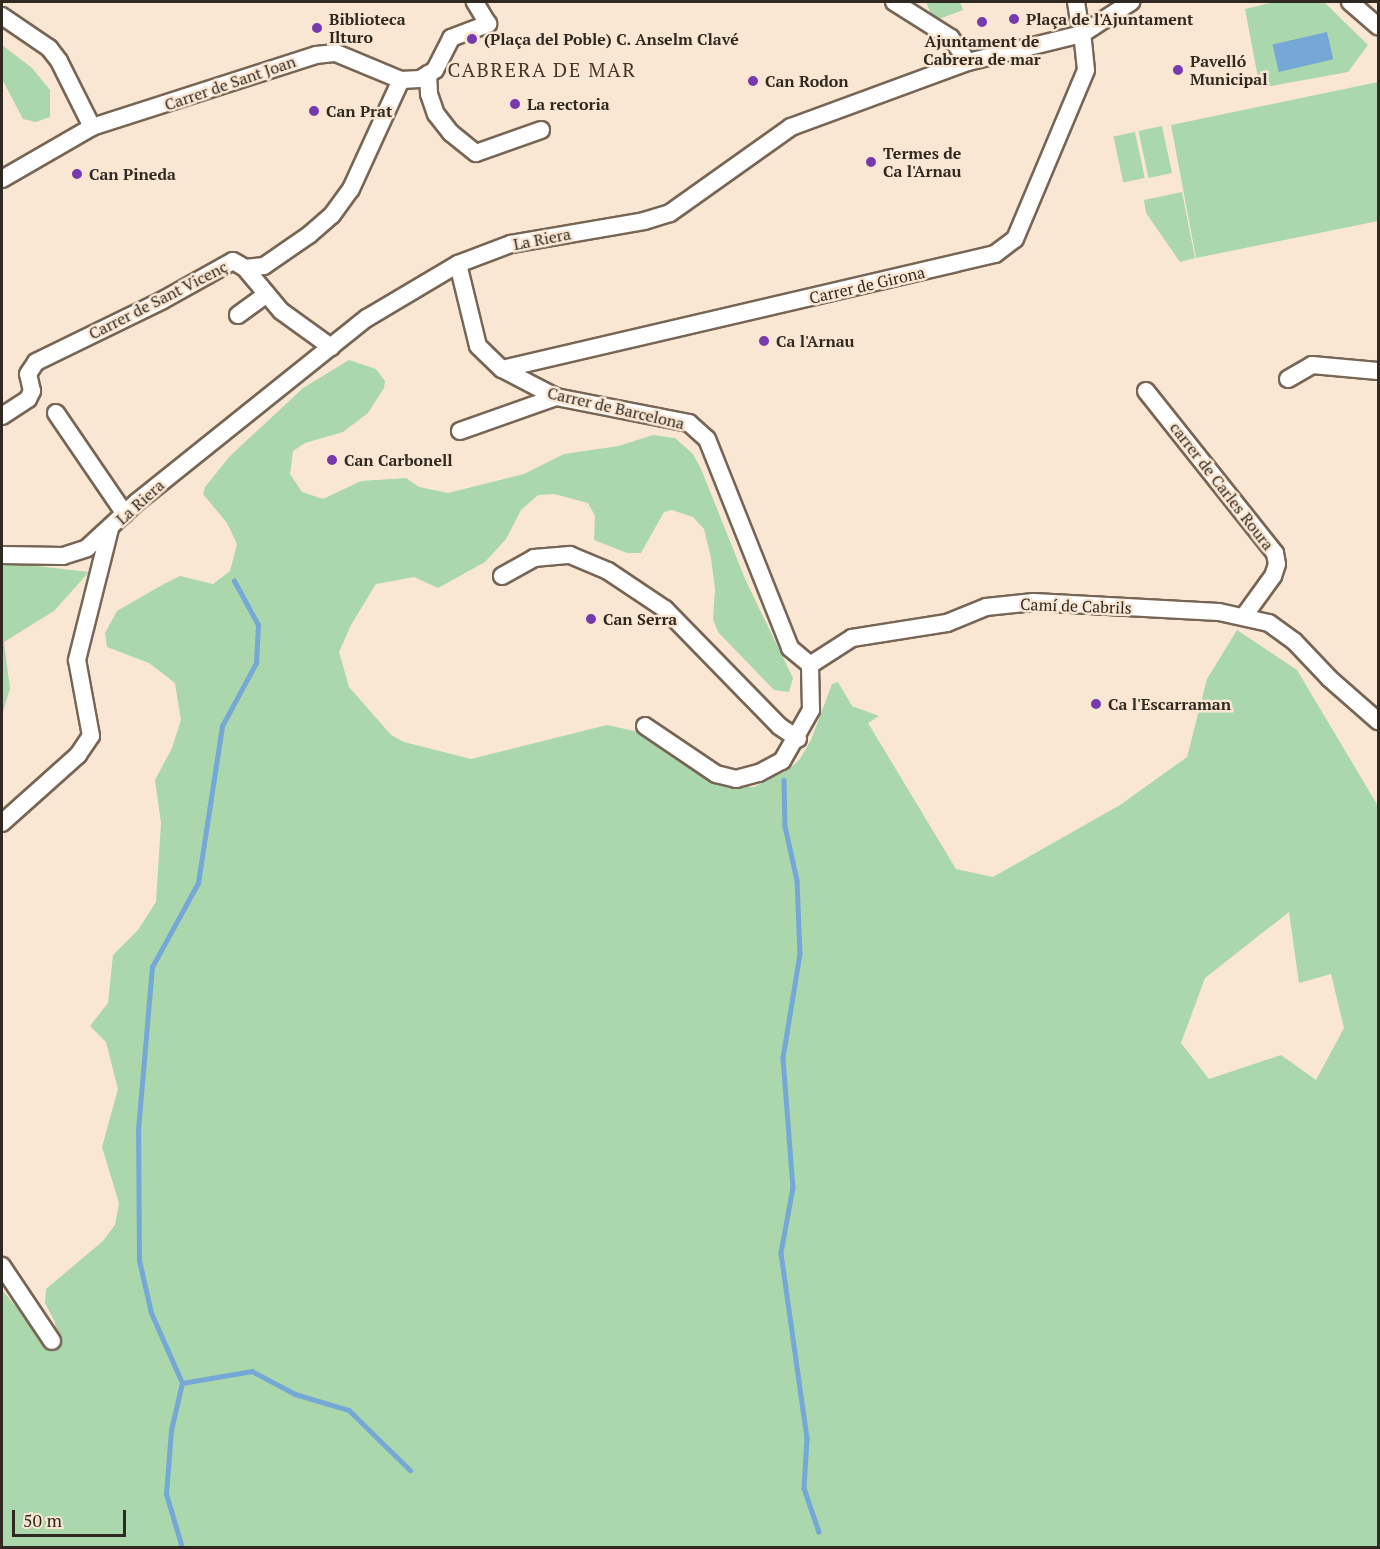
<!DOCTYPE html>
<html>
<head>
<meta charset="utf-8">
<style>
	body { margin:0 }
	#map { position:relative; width:1380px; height:1549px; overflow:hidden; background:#fae7d3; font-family:"PT Serif",serif }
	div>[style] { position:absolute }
	.green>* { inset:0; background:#abd7ad; transform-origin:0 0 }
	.water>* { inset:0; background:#75a8d7; transform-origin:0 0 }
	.stream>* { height:4.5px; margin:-2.25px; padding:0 2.25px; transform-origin:2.25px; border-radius:2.25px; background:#75a8d7 }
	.roads { filter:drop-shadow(2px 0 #765) drop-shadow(-2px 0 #765) drop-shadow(0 2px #765) drop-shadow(0 -2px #765) }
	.street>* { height:16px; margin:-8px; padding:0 8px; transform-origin:8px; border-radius:8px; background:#fff }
	.dots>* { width:16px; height:16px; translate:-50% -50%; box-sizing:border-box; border:3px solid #fae7d3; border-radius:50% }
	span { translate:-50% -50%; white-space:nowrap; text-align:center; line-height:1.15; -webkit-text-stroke:5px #fae7d3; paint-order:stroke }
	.poi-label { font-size:16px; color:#302921; font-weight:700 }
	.left { translate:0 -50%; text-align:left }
	.street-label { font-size:16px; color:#302921 }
	.quarter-label { font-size:20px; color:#463727; letter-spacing:1.5px }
	.frame { position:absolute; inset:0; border:3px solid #302921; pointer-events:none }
	.scale { position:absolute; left:12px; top:1510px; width:114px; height:27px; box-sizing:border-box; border:3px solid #302921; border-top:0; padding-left:8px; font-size:18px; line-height:21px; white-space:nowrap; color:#302921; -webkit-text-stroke:4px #fae7d3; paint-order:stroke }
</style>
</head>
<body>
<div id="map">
	<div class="green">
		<div style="clip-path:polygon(926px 2px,960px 2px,963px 10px,934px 21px)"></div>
		<div style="clip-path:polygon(1274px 2px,1324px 2px,1368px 45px,1348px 72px,1260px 88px,1245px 9px)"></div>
		<div style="clip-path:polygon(2px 45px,32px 68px,50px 90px,50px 117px,36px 122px,23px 119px,2px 79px)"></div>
		<div style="clip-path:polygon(1378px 82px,1378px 221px,1196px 258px,1171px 125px)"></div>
		<div style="left:1162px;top:126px;width:48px;height:24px;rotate:78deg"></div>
		<div style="left:1135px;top:132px;width:47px;height:22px;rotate:78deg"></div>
		<div style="clip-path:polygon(1182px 192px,1195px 258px,1180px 262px,1146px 213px,1144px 200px)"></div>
		<div style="clip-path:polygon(evenodd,349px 360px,376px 369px,385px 381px,384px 388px,368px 413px,343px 432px,305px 443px,293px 451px,290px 474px,302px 492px,323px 499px,361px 481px,406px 478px,419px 487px,448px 493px,524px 474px,564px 454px,619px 446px,653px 435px,675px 438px,693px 454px,701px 469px,746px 581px,793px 678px,789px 692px,774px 690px,718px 632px,713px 619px,715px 589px,711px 558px,704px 529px,693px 517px,672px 510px,664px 512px,641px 553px,627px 553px,594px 540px,595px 516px,588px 503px,554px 494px,538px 495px,521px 510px,506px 539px,485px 562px,438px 588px,414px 577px,376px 584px,351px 625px,339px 652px,349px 687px,391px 735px,404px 742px,471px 759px,607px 725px,648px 734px,722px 786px,754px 787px,788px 770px,800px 759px,811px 740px,832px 684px,838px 682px,852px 706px,879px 716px,868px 723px,956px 869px,993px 877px,1120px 805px,1187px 757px,1207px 679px,1237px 630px,1297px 670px,1378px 806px,1378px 1547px,2px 1547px,2px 1290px,43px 1338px,56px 1336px,55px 1322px,45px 1303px,46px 1289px,103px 1241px,115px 1225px,119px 1203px,102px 1147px,118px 1089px,106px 1042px,90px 1026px,108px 1003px,113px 955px,138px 930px,156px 902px,161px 823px,155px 780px,172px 748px,181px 720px,175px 683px,149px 663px,107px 647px,105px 633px,117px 611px,162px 585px,180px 576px,213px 584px,230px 571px,237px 544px,227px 523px,203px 494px,205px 487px,230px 456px,303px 388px,349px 360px,1289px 912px,1299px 983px,1331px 974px,1344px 1028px,1316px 1080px,1281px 1055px,1209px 1079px,1181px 1043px,1205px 978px,1289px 912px)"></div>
		<div style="clip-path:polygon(2px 562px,89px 572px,54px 611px,4px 642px,10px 689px,2px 715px)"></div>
	</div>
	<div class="water">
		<div style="left:1327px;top:32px;width:28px;height:56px;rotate:77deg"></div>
	</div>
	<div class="stream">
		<div style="left:784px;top:780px;width:46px;rotate:88.8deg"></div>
		<div style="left:785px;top:826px;width:55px;rotate:77.5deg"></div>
		<div style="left:797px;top:880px;width:74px;rotate:87.7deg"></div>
		<div style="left:800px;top:954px;width:105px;rotate:99.3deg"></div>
		<div style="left:783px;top:1058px;width:129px;rotate:85.6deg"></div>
		<div style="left:793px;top:1187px;width:67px;rotate:100.3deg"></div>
		<div style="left:781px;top:1253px;width:188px;rotate:82deg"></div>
		<div style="left:807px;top:1439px;width:49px;rotate:93.5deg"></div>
		<div style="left:804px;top:1488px;width:46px;rotate:71.2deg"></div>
		<div style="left:182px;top:1383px;width:71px;rotate:-9.7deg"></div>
		<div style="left:252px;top:1371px;width:49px;rotate:28.1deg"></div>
		<div style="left:295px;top:1394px;width:56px;rotate:16.5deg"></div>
		<div style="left:349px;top:1410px;width:86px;rotate:44.5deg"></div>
		<div style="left:182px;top:1548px;width:56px;rotate:-106.5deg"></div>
		<div style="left:166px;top:1494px;width:64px;rotate:-85.5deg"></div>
		<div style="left:171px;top:1430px;width:48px;rotate:-76.8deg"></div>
		<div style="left:182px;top:1383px;width:77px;rotate:-113.9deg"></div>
		<div style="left:151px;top:1313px;width:54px;rotate:-102.8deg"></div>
		<div style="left:139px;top:1260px;width:130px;rotate:-90.4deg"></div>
		<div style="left:138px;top:1130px;width:164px;rotate:-85.1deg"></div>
		<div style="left:152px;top:967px;width:96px;rotate:-61.3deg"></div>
		<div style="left:198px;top:883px;width:159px;rotate:-81.3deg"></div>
		<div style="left:222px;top:726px;width:72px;rotate:-61.6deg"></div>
		<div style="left:256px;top:663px;width:38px;rotate:-87deg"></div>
		<div style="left:258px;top:625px;width:50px;rotate:-118.6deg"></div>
	</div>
	<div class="roads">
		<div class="street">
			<div style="left:894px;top:2px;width:67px;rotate:32.3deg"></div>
			<div style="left:951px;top:38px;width:29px;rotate:55deg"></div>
			<div style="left:1076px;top:2px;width:19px;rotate:81deg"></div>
			<div style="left:1350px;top:2px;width:37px;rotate:41deg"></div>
			<div style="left:2px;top:16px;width:57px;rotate:34.2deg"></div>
			<div style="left:49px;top:48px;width:16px;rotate:52deg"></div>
			<div style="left:59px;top:61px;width:74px;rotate:63.4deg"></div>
			<div style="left:428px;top:74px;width:20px;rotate:87deg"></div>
			<div style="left:429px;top:94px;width:21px;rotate:71deg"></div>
			<div style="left:436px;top:114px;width:24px;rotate:52deg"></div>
			<div style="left:451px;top:133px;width:32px;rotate:39deg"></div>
			<div style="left:476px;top:153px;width:69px;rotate:-19.5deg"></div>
			<div style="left:2px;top:179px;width:104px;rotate:-30deg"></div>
			<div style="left:92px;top:127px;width:235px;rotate:-17.8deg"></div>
			<div style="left:316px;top:55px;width:20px;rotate:-6deg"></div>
			<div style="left:336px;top:53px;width:70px;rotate:22.6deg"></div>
			<div style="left:401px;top:80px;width:19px;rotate:-3deg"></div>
			<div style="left:420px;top:79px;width:17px;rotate:-31deg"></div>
			<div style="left:435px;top:70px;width:36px;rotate:-63deg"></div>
			<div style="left:451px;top:38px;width:40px;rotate:-21deg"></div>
			<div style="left:488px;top:24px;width:26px;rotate:-121deg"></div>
			<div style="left:458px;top:264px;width:84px;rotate:76.3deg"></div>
			<div style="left:478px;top:346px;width:33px;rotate:44deg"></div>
			<div style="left:502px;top:369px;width:61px;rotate:27.4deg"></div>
			<div style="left:556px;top:397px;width:136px;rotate:11.1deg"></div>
			<div style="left:689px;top:423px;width:24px;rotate:42deg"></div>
			<div style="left:707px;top:439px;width:225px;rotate:68.3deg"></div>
			<div style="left:790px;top:648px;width:26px;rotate:40deg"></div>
			<div style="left:245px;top:268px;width:56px;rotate:50.1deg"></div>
			<div style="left:281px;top:311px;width:62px;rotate:35.8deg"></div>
			<div style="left:238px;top:315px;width:34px;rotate:-36deg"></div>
			<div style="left:502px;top:369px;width:506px;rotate:-13.13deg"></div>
			<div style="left:995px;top:254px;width:25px;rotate:-37deg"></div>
			<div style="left:1015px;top:239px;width:183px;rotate:-67.2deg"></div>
			<div style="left:1086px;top:70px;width:36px;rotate:-96deg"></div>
			<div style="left:1288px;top:379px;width:28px;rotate:-30deg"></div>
			<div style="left:1312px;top:365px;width:66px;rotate:5.2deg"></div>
			<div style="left:1146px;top:391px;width:207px;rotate:51.5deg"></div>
			<div style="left:1275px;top:553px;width:11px;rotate:80deg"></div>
			<div style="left:1277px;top:564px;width:13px;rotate:108deg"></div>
			<div style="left:1273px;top:576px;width:49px;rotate:125.9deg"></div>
			<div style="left:56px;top:413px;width:122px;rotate:55.7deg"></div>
			<div style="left:2px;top:416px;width:31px;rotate:-33deg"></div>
			<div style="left:28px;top:399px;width:9px;rotate:-63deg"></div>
			<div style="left:32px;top:391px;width:17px;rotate:-103deg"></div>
			<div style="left:28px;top:374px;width:14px;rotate:-56deg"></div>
			<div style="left:36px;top:362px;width:141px;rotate:-26deg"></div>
			<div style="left:163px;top:300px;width:80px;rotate:-29.1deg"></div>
			<div style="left:233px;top:261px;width:14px;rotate:30deg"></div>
			<div style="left:245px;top:268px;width:19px;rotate:-6deg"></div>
			<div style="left:264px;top:266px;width:55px;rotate:-34.6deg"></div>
			<div style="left:309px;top:235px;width:30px;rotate:-41deg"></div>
			<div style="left:332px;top:215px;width:32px;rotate:-54deg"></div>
			<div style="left:351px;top:189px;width:120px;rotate:-65.4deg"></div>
			<div style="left:460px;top:431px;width:102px;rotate:-19.5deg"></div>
			<div style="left:2px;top:555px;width:61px;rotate:0.9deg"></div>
			<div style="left:63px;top:556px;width:25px;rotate:-18deg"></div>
			<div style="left:87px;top:548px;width:68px;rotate:-42.6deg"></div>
			<div style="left:137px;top:502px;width:295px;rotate:-38.7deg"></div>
			<div style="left:367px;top:318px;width:106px;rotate:-30.7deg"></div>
			<div style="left:458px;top:264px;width:57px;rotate:-20.7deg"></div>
			<div style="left:511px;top:244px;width:135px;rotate:-9.8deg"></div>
			<div style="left:644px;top:221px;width:27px;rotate:-17deg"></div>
			<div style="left:670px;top:213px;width:148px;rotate:-35.4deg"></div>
			<div style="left:791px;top:127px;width:189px;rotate:-20.2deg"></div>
			<div style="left:968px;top:62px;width:117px;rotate:-13.8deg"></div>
			<div style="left:1082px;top:34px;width:59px;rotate:-33.1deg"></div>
			<div style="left:502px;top:576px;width:37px;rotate:-29deg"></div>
			<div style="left:534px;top:558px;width:36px;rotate:-5deg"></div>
			<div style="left:570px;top:555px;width:41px;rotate:22.8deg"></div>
			<div style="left:608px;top:571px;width:69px;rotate:33.7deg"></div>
			<div style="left:665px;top:609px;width:163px;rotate:45.7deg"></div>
			<div style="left:779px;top:726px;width:23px;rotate:34deg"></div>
			<div style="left:810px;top:665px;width:50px;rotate:-32.7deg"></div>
			<div style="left:852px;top:638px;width:96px;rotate:-9deg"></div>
			<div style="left:947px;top:623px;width:42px;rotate:-22.3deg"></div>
			<div style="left:986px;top:607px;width:48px;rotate:-5.9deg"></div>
			<div style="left:1034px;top:602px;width:185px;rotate:3.1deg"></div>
			<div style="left:1219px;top:612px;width:51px;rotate:12.4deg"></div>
			<div style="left:1269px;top:623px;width:31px;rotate:36deg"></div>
			<div style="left:1294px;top:641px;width:52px;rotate:46.5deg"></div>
			<div style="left:1330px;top:679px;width:64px;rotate:41.2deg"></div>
			<div style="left:645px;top:726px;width:86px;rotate:34.1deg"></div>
			<div style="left:716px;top:774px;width:21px;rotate:14deg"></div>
			<div style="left:736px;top:779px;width:24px;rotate:-15deg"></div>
			<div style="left:759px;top:773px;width:26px;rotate:-28deg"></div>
			<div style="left:782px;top:761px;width:59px;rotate:-60.4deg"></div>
			<div style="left:811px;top:710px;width:45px;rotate:-91.3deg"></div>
			<div style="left:2px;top:823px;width:102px;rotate:-41.8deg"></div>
			<div style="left:78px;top:755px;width:23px;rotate:-56deg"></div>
			<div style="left:91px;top:736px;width:77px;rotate:-100.4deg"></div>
			<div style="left:77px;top:660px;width:135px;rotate:-75.9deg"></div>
			<div style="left:2px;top:1266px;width:90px;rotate:56.3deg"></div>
		</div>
	</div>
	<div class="dots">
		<div style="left:1014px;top:19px;background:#7739ae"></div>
		<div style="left:982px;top:22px;background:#7739ae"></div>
		<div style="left:317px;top:28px;background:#7739ae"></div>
		<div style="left:472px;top:39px;background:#7739ae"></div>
		<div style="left:1178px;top:70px;background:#7739ae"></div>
		<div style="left:753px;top:81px;background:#7739ae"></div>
		<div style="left:515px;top:104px;background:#7739ae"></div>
		<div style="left:314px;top:111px;background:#7739ae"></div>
		<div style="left:871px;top:162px;background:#7739ae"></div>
		<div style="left:77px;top:174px;background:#7739ae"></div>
		<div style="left:764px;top:341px;background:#7739ae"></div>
		<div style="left:332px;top:460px;background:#7739ae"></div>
		<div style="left:591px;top:619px;background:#7739ae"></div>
		<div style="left:1096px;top:704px;background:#7739ae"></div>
	</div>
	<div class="poi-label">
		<span class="left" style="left:329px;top:28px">Biblioteca<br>Ilturo</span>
		<span class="left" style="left:1026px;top:19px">Plaça de l'Ajuntament</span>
		<span class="left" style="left:484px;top:39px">(Plaça del Poble) C. Anselm Clavé</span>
		<span style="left:982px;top:50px">Ajuntament de<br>Cabrera de mar</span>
		<span class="left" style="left:1190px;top:70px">Pavelló<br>Municipal</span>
		<span class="left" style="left:765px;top:81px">Can Rodon</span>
		<span class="left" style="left:527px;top:104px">La rectoria</span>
		<span class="left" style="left:326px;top:111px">Can Prat</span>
		<span class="left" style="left:883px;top:162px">Termes de<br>Ca l'Arnau</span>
		<span class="left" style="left:89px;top:174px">Can Pineda</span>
		<span class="left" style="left:776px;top:341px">Ca l'Arnau</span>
		<span class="left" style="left:344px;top:460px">Can Carbonell</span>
		<span class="left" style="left:603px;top:619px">Can Serra</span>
		<span class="left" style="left:1108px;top:704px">Ca l'Escarraman</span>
	</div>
	<div class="street-label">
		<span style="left:230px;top:83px;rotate:-19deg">Carrer de Sant Joan</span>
		<span style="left:542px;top:239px;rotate:-11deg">La Riera</span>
		<span style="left:867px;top:285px;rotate:-13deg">Carrer de Girona</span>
		<span style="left:158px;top:300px;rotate:-27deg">Carrer de Sant Vicenç</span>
		<span style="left:616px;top:408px;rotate:13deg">Carrer de Barcelona</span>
		<span style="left:1222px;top:486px;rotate:52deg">carrer de Carles Roura</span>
		<span style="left:140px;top:502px;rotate:-42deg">La Riera</span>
		<span style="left:1076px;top:606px;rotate:2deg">Camí de Cabrils</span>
	</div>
	<div class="quarter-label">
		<span style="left:542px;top:69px">CABRERA DE MAR</span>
	</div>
	<div class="frame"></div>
	<div class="scale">50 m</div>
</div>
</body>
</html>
